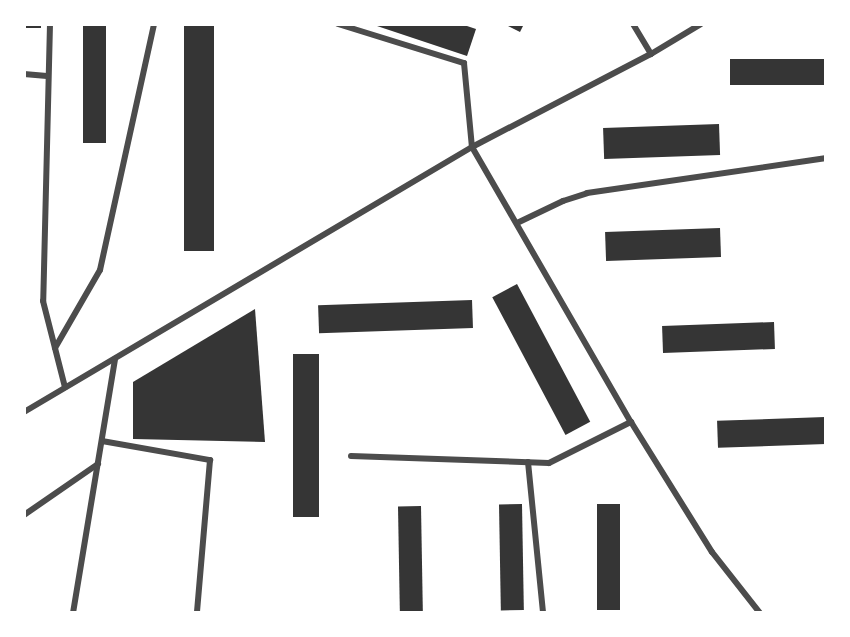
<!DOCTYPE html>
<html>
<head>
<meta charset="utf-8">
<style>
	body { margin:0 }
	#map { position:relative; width:850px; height:637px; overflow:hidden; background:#fff; font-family:Barlow,sans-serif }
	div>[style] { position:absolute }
	.building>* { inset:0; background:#353535; transform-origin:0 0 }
	.minor>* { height:6px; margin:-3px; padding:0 3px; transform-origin:3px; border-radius:3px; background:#4c4c4c }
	span { translate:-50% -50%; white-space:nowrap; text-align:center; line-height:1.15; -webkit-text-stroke:6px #fff; paint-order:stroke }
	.frame { position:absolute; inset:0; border:26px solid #fff; pointer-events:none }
</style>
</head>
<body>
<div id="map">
	<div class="building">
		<div style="left:24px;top:24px;width:17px;height:4px"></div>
		<div style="left:83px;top:24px;width:23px;height:119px"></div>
		<div style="left:184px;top:24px;width:30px;height:227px"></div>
		<div style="clip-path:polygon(371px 24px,461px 24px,476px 29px,467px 56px)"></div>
		<div style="clip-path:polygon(504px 24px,524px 24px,520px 32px)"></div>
		<div style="left:826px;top:59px;width:26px;height:96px;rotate:90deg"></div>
		<div style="left:719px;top:124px;width:31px;height:116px;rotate:88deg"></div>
		<div style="left:720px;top:228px;width:29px;height:115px;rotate:88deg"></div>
		<div style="left:517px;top:284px;width:156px;height:28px;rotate:62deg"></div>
		<div style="left:472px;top:300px;width:28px;height:154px;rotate:88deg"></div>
		<div style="clip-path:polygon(255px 309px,265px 442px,133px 439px,133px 382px)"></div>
		<div style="left:774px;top:322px;width:27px;height:112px;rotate:88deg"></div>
		<div style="left:293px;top:354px;width:26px;height:163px"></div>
		<div style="left:825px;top:417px;width:27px;height:108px;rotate:88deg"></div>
		<div style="left:522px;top:504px;width:106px;height:23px;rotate:89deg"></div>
		<div style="left:597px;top:504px;width:23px;height:106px"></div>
		<div style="left:421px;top:506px;width:106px;height:23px;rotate:89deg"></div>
	</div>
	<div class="minor">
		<div style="left:50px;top:24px;width:277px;rotate:91.4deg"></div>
		<div style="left:43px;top:301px;width:89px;rotate:75.7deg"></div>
		<div style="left:338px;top:24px;width:132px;rotate:17.2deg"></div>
		<div style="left:464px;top:63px;width:84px;rotate:84.6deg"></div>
		<div style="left:472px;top:147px;width:318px;rotate:60deg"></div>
		<div style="left:631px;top:422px;width:153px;rotate:58.1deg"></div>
		<div style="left:712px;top:552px;width:78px;rotate:51.8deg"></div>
		<div style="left:633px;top:24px;width:35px;rotate:59deg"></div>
		<div style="left:24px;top:74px;width:23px;rotate:5deg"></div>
		<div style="left:517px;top:223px;width:51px;rotate:-25.6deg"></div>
		<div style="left:563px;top:201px;width:25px;rotate:-18deg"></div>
		<div style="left:587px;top:193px;width:242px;rotate:-8.3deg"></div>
		<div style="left:55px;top:348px;width:90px;rotate:-60deg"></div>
		<div style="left:100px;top:270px;width:252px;rotate:-77.6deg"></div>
		<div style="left:24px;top:412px;width:521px;rotate:-30.61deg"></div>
		<div style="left:472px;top:147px;width:202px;rotate:-27.5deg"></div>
		<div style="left:651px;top:54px;width:58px;rotate:-31deg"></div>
		<div style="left:102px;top:441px;width:110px;rotate:10deg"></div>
		<div style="left:210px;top:460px;width:154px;rotate:94.9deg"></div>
		<div style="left:351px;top:456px;width:198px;rotate:2deg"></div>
		<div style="left:549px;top:463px;width:92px;rotate:-26.6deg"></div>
		<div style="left:528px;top:462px;width:152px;rotate:84.3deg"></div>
		<div style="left:24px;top:515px;width:90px;rotate:-34.6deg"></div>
		<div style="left:73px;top:613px;width:258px;rotate:-80.6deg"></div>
	</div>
	<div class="frame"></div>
</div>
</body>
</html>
